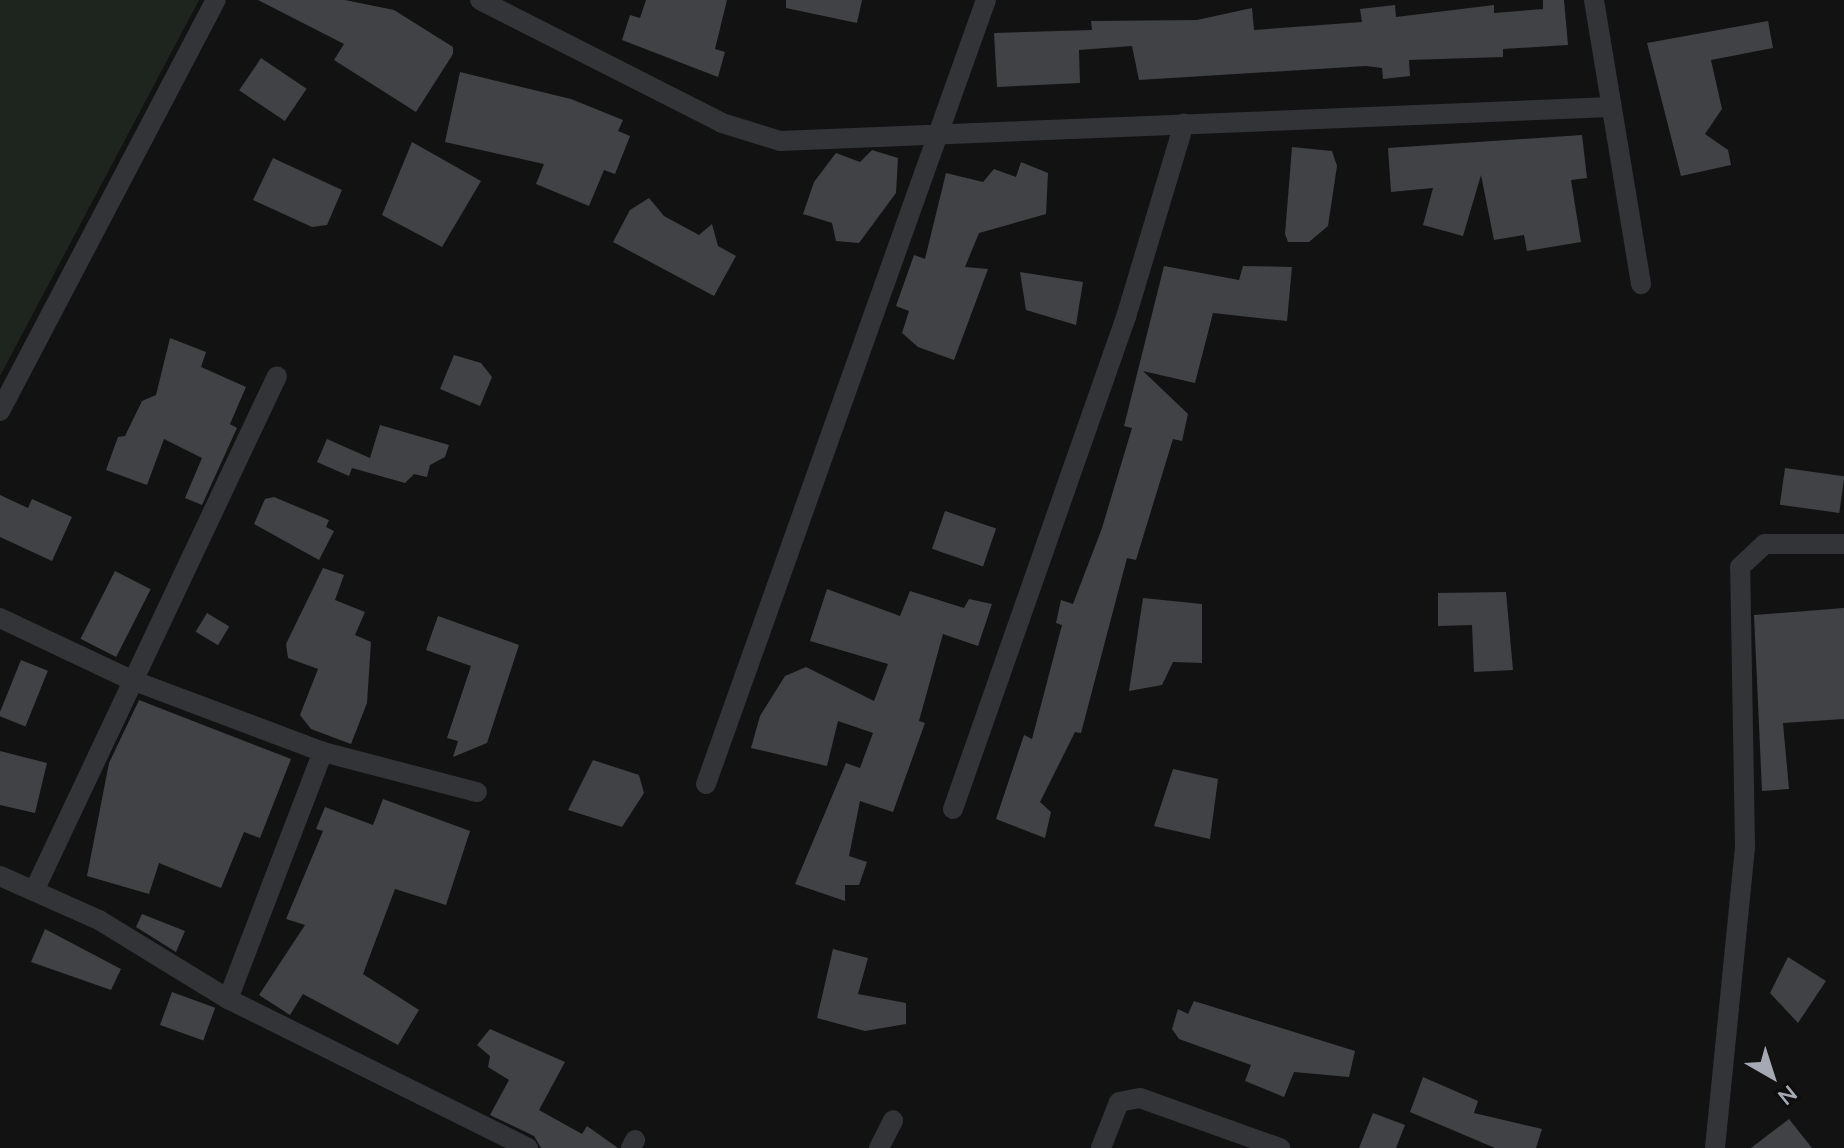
<!DOCTYPE html>
<html>
<head>
<meta charset="utf-8">
<style>
	body { margin:0 }
	#map { position:relative; width:1844px; height:1148px; overflow:hidden; background:#121213; font-family:"Nunito Sans",sans-serif }
	div>[style] { position:absolute }
	.green>* { inset:0; background:#1e251f }
	.building>* { inset:0; background:#414246; transform-origin:0 0 }
	.minor>* { height:20px; margin:-10px; padding:0 10px; transform-origin:10px; border-radius:10px; background:#333438 }
	span { translate:-50% -50%; white-space:nowrap; text-align:center; line-height:1.15; -webkit-text-stroke:8px #0d0d0e; paint-order:stroke }
	.north { position:absolute; left:1732px; top:1036px; width:80px; height:80px; -webkit-text-stroke:6px #0d0d0e; paint-order:stroke; rotate:141deg; font-size:22px; font-weight:700; line-height:32px; text-align:center; color:#a4a9b3 }
	.north::after { content:''; display:block; margin:auto; width:28px; height:36px; background:#a4a9b3; clip-path:polygon(50% 0,100% 100%,50% 72%,0 100%) }
</style>
</head>
<body>
<div id="map">
	<div class="green">
		<div style="clip-path:polygon(0 0,199px 0,0 376px)"></div>
	</div>
	<div class="building">
		<div style="clip-path:polygon(258px 0,345px 0,394px 10px,453px 47px,453px 54px,416px 112px,334px 60px,344px 44px)"></div>
		<div style="clip-path:polygon(646px 0,727px 0,715px 49px,725px 52px,718px 77px,622px 40px,630px 15px,640px 18px)"></div>
		<div style="clip-path:polygon(786px 0,862px 0,857px 23px,786px 8px)"></div>
		<div style="clip-path:polygon(1543px 0,1564px 0,1568px 45px,1503px 49px,1503px 57px,1409px 60px,1410px 76px,1383px 79px,1382px 68px,1366px 66px,1139px 80px,1132px 46px,1079px 50px,1080px 83px,997px 87px,994px 33px,1092px 30px,1091px 21px,1197px 20px,1252px 8px,1254px 30px,1362px 22px,1360px 9px,1395px 5px,1396px 17px,1494px 5px,1494px 13px,1543px 9px)"></div>
		<div style="clip-path:polygon(1768px 21px,1773px 48px,1711px 60px,1722px 109px,1705px 134px,1728px 150px,1731px 165px,1681px 176px,1647px 43px)"></div>
		<div style="left:261px;top:58px;width:55px;height:39px;rotate:34deg"></div>
		<div style="clip-path:polygon(460px 72px,571px 99px,623px 120px,618px 131px,630px 136px,615px 174px,604px 170px,589px 206px,536px 184px,544px 164px,445px 142px)"></div>
		<div style="clip-path:polygon(1582px 135px,1587px 178px,1571px 180px,1581px 242px,1527px 251px,1524px 235px,1494px 240px,1481px 175px,1463px 236px,1423px 225px,1433px 188px,1391px 192px,1388px 148px)"></div>
		<div style="clip-path:polygon(412px 142px,481px 181px,442px 247px,382px 215px)"></div>
		<div style="clip-path:polygon(1292px 147px,1332px 151px,1337px 166px,1328px 226px,1309px 242px,1288px 242px,1285px 234px)"></div>
		<div style="clip-path:polygon(872px 150px,898px 158px,896px 193px,859px 243px,836px 241px,832px 223px,803px 214px,814px 182px,836px 153px,860px 162px)"></div>
		<div style="clip-path:polygon(273px 158px,342px 190px,327px 225px,312px 227px,253px 200px)"></div>
		<div style="clip-path:polygon(1021px 162px,1048px 173px,1046px 214px,979px 233px,965px 267px,988px 269px,954px 360px,918px 347px,902px 333px,909px 311px,896px 306px,914px 255px,925px 259px,946px 173px,983px 182px,994px 169px,1016px 177px)"></div>
		<div style="clip-path:polygon(649px 198px,664px 216px,699px 235px,712px 224px,718px 246px,736px 256px,714px 296px,613px 242px,630px 210px)"></div>
		<div style="clip-path:polygon(1164px 266px,1239px 280px,1243px 266px,1292px 267px,1287px 321px,1213px 313px,1195px 383px,1143px 371px,1188px 414px,1182px 441px,1173px 439px,1136px 560px,1127px 558px,1081px 733px,1075px 732px,1040px 802px,1051px 812px,1045px 838px,996px 819px,1024px 735px,1032px 739px,1062px 625px,1056px 623px,1061px 600px,1073px 604px,1102px 528px,1132px 428px,1124px 426px)"></div>
		<div style="clip-path:polygon(1020px 272px,1083px 282px,1076px 325px,1026px 310px)"></div>
		<div style="clip-path:polygon(170px 338px,206px 352px,201px 367px,246px 387px,230px 424px,237px 428px,202px 505px,185px 498px,202px 458px,164px 439px,147px 485px,106px 470px,118px 437px,125px 436px,142px 401px,156px 395px)"></div>
		<div style="clip-path:polygon(454px 355px,481px 363px,492px 377px,480px 406px,440px 389px)"></div>
		<div style="clip-path:polygon(380px 425px,449px 445px,445px 457px,430px 465px,427px 477px,414px 474px,405px 483px,352px 468px,349px 476px,317px 462px,327px 439px,370px 458px)"></div>
		<div style="left:1785px;top:468px;width:60px;height:37px;rotate:8deg"></div>
		<div style="clip-path:polygon(0 495px,28px 508px,32px 499px,72px 517px,52px 561px,0 537px)"></div>
		<div style="clip-path:polygon(274px 497px,329px 520px,326px 527px,334px 531px,319px 560px,254px 524px,265px 499px)"></div>
		<div style="left:945px;top:511px;width:54px;height:40px;rotate:19deg"></div>
		<div style="clip-path:polygon(323px 568px,344px 575px,335px 600px,365px 612px,355px 635px,371px 642px,367px 703px,351px 744px,311px 729px,300px 715px,318px 669px,288px 658px,286px 644px)"></div>
		<div style="left:115px;top:571px;width:40px;height:76px;rotate:27deg"></div>
		<div style="clip-path:polygon(827px 589px,900px 616px,910px 591px,964px 608px,969px 599px,992px 604px,978px 646px,943px 634px,919px 721px,925px 723px,893px 812px,860px 801px,849px 856px,867px 862px,859px 885px,845px 885px,845px 901px,795px 884px,846px 763px,860px 768px,873px 733px,838px 721px,827px 766px,751px 748px,760px 716px,785px 676px,806px 667px,874px 701px,888px 664px,810px 641px)"></div>
		<div style="clip-path:polygon(1506px 592px,1513px 670px,1474px 672px,1472px 625px,1438px 626px,1438px 593px)"></div>
		<div style="clip-path:polygon(1143px 598px,1202px 604px,1202px 663px,1173px 662px,1162px 685px,1129px 691px)"></div>
		<div style="clip-path:polygon(1844px 608px,1844px 719px,1783px 723px,1789px 789px,1762px 791px,1754px 615px)"></div>
		<div style="left:207px;top:613px;width:26px;height:22px;rotate:31deg"></div>
		<div style="clip-path:polygon(438px 616px,519px 645px,487px 743px,453px 757px,458px 741px,447px 738px,471px 666px,426px 650px)"></div>
		<div style="left:21px;top:660px;width:29px;height:60px;rotate:22deg"></div>
		<div style="clip-path:polygon(139px 700px,291px 759px,260px 838px,244px 832px,221px 888px,159px 863px,149px 894px,87px 876px,109px 763px)"></div>
		<div style="clip-path:polygon(0 751px,47px 763px,35px 813px,0 805px)"></div>
		<div style="clip-path:polygon(593px 760px,639px 775px,644px 793px,622px 827px,568px 810px)"></div>
		<div style="clip-path:polygon(1173px 769px,1218px 779px,1210px 839px,1154px 826px)"></div>
		<div style="clip-path:polygon(383px 799px,470px 831px,446px 905px,395px 889px,363px 974px,419px 1010px,398px 1045px,303px 994px,290px 1015px,259px 995px,305px 925px,286px 919px,323px 831px,316px 829px,325px 807px,373px 825px)"></div>
		<div style="clip-path:polygon(142px 914px,185px 931px,176px 952px,136px 927px)"></div>
		<div style="clip-path:polygon(45px 929px,121px 969px,111px 990px,31px 962px)"></div>
		<div style="clip-path:polygon(833px 949px,868px 958px,858px 994px,906px 1003px,906px 1024px,865px 1031px,817px 1018px)"></div>
		<div style="clip-path:polygon(1788px 957px,1826px 981px,1798px 1023px,1770px 993px)"></div>
		<div style="left:172px;top:992px;width:46px;height:35px;rotate:20deg"></div>
		<div style="clip-path:polygon(1194px 1001px,1355px 1051px,1349px 1077px,1294px 1072px,1284px 1097px,1245px 1081px,1251px 1065px,1179px 1039px,1172px 1029px,1178px 1009px,1188px 1014px)"></div>
		<div style="clip-path:polygon(490px 1029px,565px 1062px,539px 1110px,582px 1134px,587px 1126px,618px 1148px,541px 1148px,534px 1136px,490px 1115px,509px 1080px,488px 1067px,490px 1056px,477px 1045px)"></div>
		<div style="clip-path:polygon(1423px 1077px,1478px 1101px,1474px 1113px,1542px 1129px,1536px 1148px,1495px 1148px,1410px 1112px)"></div>
		<div style="clip-path:polygon(1373px 1113px,1405px 1125px,1396px 1148px,1359px 1148px)"></div>
		<div style="clip-path:polygon(1789px 1119px,1812px 1148px,1751px 1148px)"></div>
	</div>
	<div class="minor">
		<div style="left:480px;top:0;width:271px;rotate:26.9deg"></div>
		<div style="left:722px;top:123px;width:61px;rotate:17.2deg"></div>
		<div style="left:780px;top:141px;width:832px;rotate:-2.34deg"></div>
		<div style="left:1594px;top:0;width:288px;rotate:80.6deg"></div>
		<div style="left:0;top:411px;width:464px;rotate:-62.3deg"></div>
		<div style="left:0;top:618px;width:143px;rotate:25.3deg"></div>
		<div style="left:129px;top:679px;width:207px;rotate:20.6deg"></div>
		<div style="left:323px;top:752px;width:159px;rotate:14.6deg"></div>
		<div style="left:706px;top:784px;width:832px;rotate:-70.35deg"></div>
		<div style="left:953px;top:809px;width:522px;rotate:-70.63deg"></div>
		<div style="left:1126px;top:317px;width:202px;rotate:-73.3deg"></div>
		<div style="left:0;top:876px;width:108px;rotate:24deg"></div>
		<div style="left:99px;top:920px;width:151px;rotate:31.5deg"></div>
		<div style="left:228px;top:999px;width:335px;rotate:26.4deg"></div>
		<div style="left:34px;top:891px;width:569px;rotate:-64.74deg"></div>
		<div style="left:228px;top:999px;width:265px;rotate:-69deg"></div>
		<div style="left:631px;top:1148px;width:9px;rotate:-63deg"></div>
		<div style="left:879px;top:1148px;width:31px;rotate:-63deg"></div>
		<div style="left:1101px;top:1148px;width:49px;rotate:-68.6deg"></div>
		<div style="left:1119px;top:1102px;width:21px;rotate:-11deg"></div>
		<div style="left:1140px;top:1098px;width:149px;rotate:19.7deg"></div>
		<div style="left:1715px;top:1148px;width:304px;rotate:-84.3deg"></div>
		<div style="left:1745px;top:845px;width:278px;rotate:-91deg"></div>
		<div style="left:1740px;top:567px;width:34px;rotate:-43deg"></div>
		<div style="left:1765px;top:544px;width:79px"></div>
	</div>
	<div class="north">N</div>
</div>
</body>
</html>
